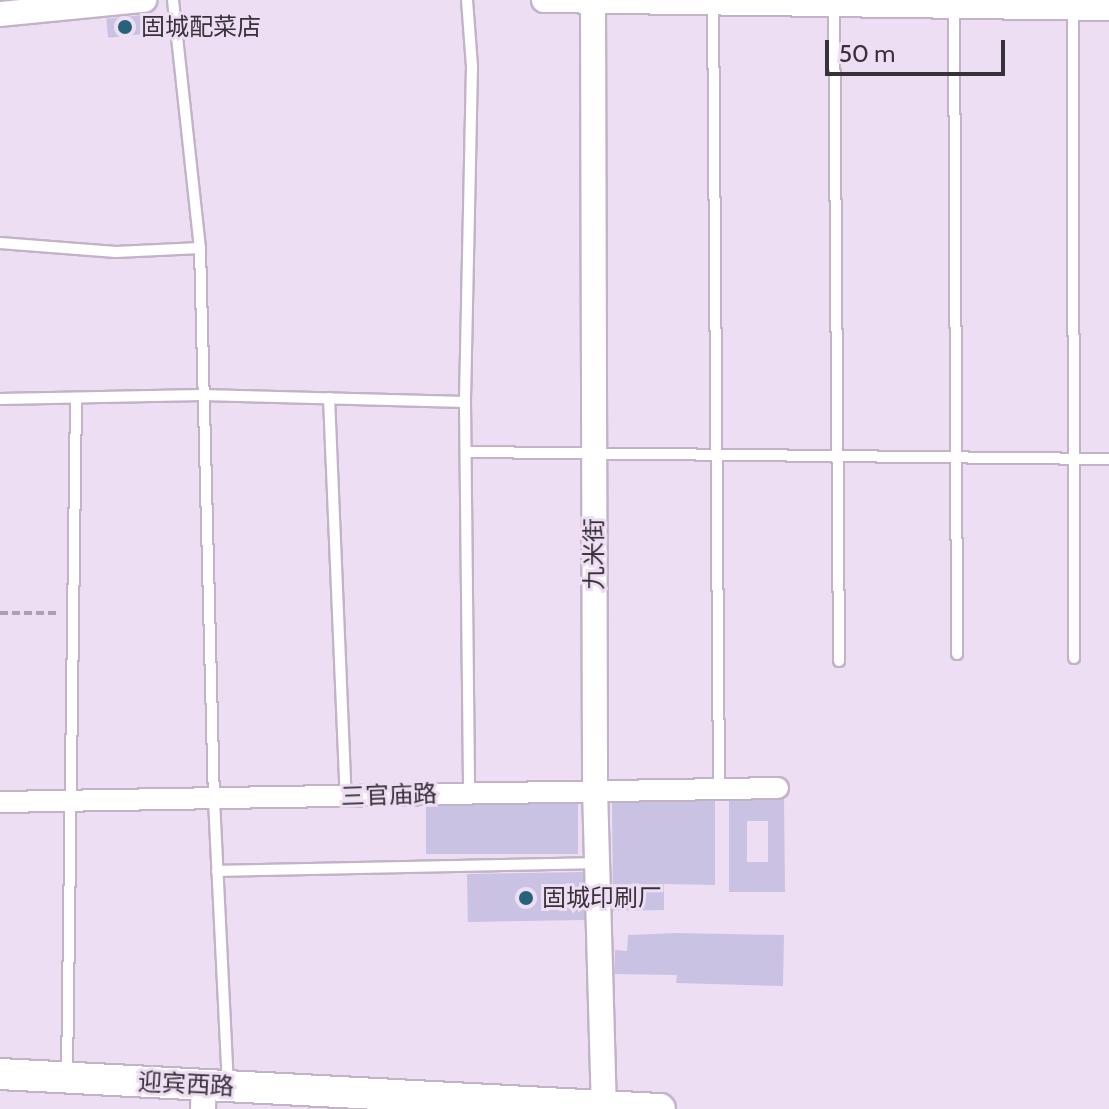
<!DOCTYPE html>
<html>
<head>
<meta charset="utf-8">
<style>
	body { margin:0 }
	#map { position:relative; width:1109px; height:1109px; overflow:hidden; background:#eedef3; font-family:Cabin,"Noto Sans SC",sans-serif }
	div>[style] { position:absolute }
	.building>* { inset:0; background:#cac2e2; transform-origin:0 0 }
	.path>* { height:4px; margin-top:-2px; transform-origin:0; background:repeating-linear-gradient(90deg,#ac9fb0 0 8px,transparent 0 12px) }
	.roads { filter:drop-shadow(2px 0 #c2b3c7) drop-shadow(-2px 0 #c2b3c7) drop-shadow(0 2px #c2b3c7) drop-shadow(0 -2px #c2b3c7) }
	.service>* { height:10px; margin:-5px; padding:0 5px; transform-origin:5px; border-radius:5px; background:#fff }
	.minor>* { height:20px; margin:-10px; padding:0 10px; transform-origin:10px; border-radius:10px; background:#fff }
	.tertiary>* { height:24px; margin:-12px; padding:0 12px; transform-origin:12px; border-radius:12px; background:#fff }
	.primary>* { height:30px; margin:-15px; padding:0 15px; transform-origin:15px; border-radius:15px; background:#fff }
	.dots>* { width:22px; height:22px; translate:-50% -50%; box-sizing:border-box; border:4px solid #eedef3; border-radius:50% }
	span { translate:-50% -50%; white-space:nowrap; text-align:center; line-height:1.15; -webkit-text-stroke:6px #eedef3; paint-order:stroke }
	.poi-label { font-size:24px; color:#373139 }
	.left { translate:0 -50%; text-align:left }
	.street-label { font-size:24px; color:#373139 }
	.scale { position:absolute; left:825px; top:40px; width:180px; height:36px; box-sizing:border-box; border:4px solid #373139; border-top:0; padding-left:10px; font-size:24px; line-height:28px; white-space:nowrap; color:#373139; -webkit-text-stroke:6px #eedef3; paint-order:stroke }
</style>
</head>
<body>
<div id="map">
	<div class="building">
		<div style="left:142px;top:15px;width:19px;height:36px;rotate:84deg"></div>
		<div style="clip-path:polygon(evenodd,784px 797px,785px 892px,729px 892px,729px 798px,784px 797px,747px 821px,768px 821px,768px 862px,747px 862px,747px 821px)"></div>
		<div style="clip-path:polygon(715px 800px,715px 885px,664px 884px,664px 910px,613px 911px,612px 802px)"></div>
		<div style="left:578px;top:804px;width:50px;height:152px;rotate:90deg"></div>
		<div style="left:584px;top:872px;width:48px;height:117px;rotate:89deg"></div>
		<div style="clip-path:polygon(677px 933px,784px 935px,783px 986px,676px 983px,677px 975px,614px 974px,615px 950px,627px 951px,628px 935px)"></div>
	</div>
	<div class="path">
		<div style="left:0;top:613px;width:59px"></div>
	</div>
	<div class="roads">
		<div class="service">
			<div style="left:173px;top:0;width:249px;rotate:83.8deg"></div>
			<div style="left:200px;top:248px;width:552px;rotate:88.55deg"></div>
			<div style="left:214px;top:800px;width:284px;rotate:87.2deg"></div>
			<div style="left:467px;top:0;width:66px;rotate:85.7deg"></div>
			<div style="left:472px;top:66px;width:336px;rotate:91.2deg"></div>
			<div style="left:465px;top:402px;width:390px;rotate:89.4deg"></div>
			<div style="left:713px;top:2px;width:786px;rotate:89.56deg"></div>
			<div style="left:834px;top:3px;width:658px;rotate:89.56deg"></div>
			<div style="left:954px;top:6px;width:648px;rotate:89.73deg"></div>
			<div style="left:1073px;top:8px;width:650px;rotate:89.91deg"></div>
			<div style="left:0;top:243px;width:116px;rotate:4.4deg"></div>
			<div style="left:116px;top:252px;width:84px;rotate:-2.7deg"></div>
			<div style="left:329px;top:398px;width:398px;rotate:87.6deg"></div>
			<div style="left:0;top:399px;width:202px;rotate:-1.1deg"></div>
			<div style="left:202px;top:395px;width:263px;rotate:1.5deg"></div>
			<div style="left:468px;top:452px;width:641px;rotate:0.63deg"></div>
			<div style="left:217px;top:871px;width:379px;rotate:-1.2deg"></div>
			<div style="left:67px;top:1076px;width:678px;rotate:-89.24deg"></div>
		</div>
		<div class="minor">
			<div style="left:0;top:802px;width:778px;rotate:-1.03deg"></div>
		</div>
		<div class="tertiary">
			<div style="left:544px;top:0;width:565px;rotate:0.81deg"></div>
			<div style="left:593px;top:0;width:789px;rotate:89.85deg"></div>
			<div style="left:595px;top:789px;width:318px;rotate:88.4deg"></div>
			<div style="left:0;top:14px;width:145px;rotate:-5.6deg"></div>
			<div style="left:203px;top:1109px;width:24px;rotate:-88deg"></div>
		</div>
		<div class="primary">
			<div style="left:0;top:1074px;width:661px;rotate:3.04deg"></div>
		</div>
	</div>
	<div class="dots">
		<div style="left:125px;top:27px;background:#26637a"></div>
		<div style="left:526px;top:898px;background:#26637a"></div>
	</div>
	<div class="poi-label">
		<span class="left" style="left:141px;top:27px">固城配菜店</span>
		<span class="left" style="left:542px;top:898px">固城印刷厂</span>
	</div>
	<div class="street-label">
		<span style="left:594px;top:554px;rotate:-90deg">九米街</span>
		<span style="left:389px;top:795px;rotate:-2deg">三官庙路</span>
		<span style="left:186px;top:1084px;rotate:3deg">迎宾西路</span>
	</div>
	<div class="scale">50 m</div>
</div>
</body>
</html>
